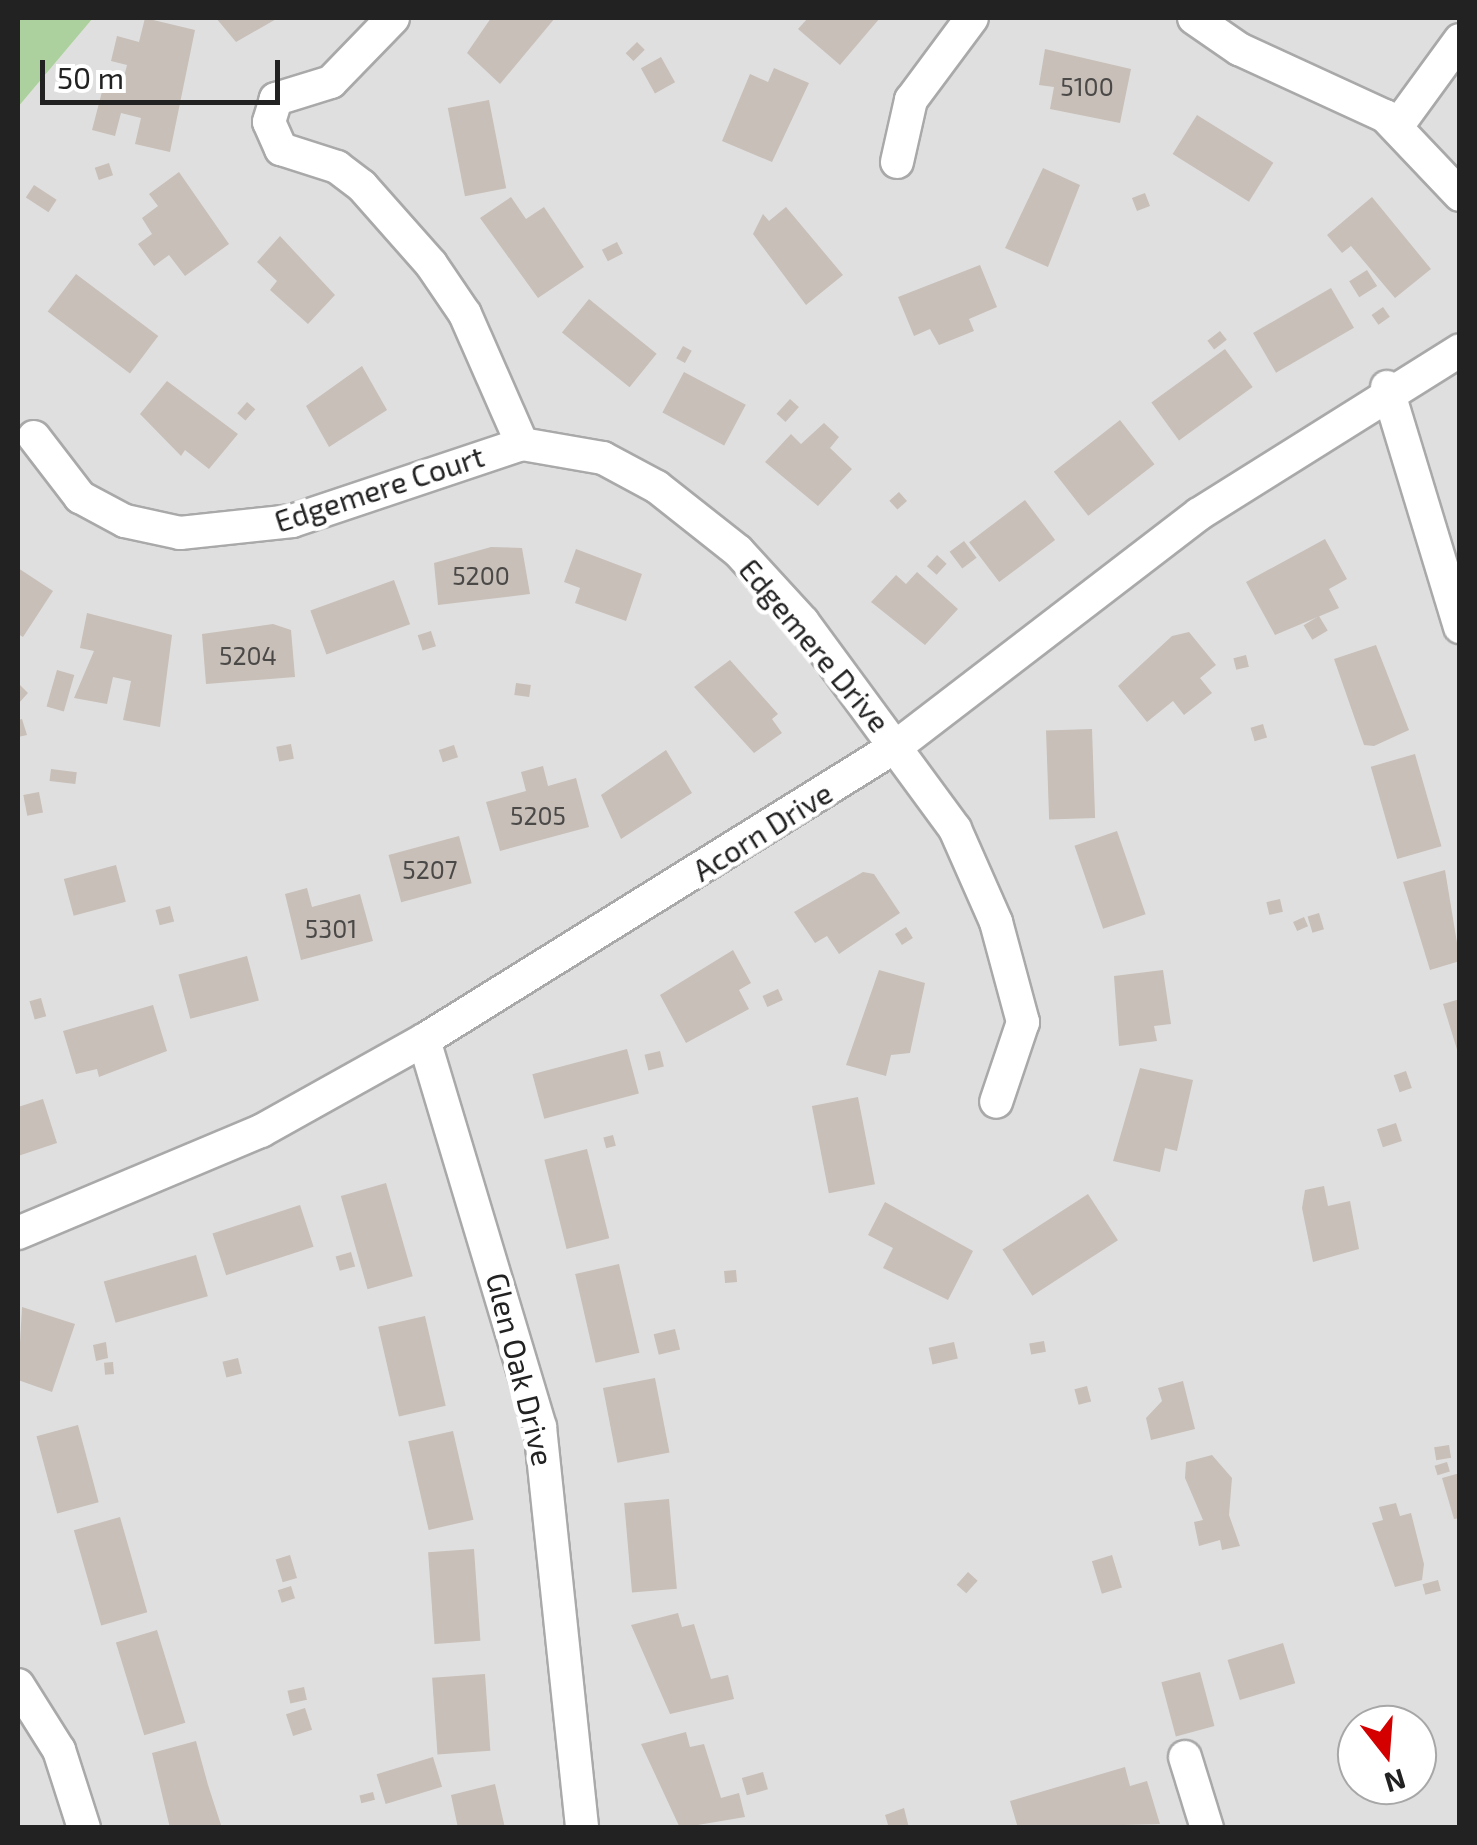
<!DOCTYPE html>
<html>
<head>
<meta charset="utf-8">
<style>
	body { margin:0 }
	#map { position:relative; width:1477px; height:1845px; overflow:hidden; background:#f2efe9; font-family:"Exo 2",sans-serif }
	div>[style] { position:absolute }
	.residential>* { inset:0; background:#e0dfdf }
	.forest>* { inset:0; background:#add19e }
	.building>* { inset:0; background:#c7bfb8; transform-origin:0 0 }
	.roads { filter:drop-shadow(2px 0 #a9a9a9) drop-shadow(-2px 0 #a9a9a9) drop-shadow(0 2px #a9a9a9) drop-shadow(0 -2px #a9a9a9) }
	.minor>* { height:32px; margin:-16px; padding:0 16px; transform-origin:16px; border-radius:16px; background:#fff }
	span { translate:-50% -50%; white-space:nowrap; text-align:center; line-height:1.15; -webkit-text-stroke:9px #fff; paint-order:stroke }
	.number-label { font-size:25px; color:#4b4948 }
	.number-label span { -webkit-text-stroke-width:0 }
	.street-label { font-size:30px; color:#222 }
	.frame { position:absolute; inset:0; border:20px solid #222; pointer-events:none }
	.north { position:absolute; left:1337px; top:1705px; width:100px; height:100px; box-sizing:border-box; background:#fff; border:2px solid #a7a7a7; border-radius:50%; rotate:163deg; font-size:28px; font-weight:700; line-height:40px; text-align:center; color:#222 }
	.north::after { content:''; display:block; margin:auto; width:35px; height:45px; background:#d40000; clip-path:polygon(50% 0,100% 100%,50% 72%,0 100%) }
	.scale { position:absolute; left:40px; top:60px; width:240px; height:45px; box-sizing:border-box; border:5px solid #222; border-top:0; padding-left:12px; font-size:30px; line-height:35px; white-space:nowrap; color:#222; -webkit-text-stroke:8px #fff; paint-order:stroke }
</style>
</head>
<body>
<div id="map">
	<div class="residential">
		<div style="clip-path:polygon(evenodd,93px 18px,1459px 18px,1459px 1827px,18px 1828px,18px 107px,93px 18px,1357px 1725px,1417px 1725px,1417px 1785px,1357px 1785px,1357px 1725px)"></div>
	</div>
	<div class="forest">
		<div style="clip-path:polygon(18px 18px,93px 18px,18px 107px)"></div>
	</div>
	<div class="building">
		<div style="clip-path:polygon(145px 18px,195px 30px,170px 152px,135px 144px,141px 118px,121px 113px,115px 136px,92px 130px,104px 84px,121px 89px,127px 65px,111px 61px,117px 36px,139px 42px)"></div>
		<div style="clip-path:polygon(216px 18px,278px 18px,236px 42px)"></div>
		<div style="clip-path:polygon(491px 18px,555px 18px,500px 84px,467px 53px)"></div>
		<div style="clip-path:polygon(808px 18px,880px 18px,840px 65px,798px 29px)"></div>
		<div style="left:637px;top:42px;width:11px;height:16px;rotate:45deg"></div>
		<div style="clip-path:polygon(1045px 49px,1131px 69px,1120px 123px,1050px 109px,1054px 87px,1039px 85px)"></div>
		<div style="left:661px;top:57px;width:29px;height:23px;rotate:61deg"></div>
		<div style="clip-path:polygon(774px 68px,809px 83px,772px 162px,722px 141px,750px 74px,768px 82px)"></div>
		<div style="left:489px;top:100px;width:90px;height:42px;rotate:79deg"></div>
		<div style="left:1197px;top:115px;width:90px;height:46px;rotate:32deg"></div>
		<div style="left:109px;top:163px;width:13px;height:15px;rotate:72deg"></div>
		<div style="clip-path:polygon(1043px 168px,1080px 185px,1048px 267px,1005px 248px)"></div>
		<div style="clip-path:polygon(179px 172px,229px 244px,185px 276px,169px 255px,154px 266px,138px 244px,152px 234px,142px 218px,158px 206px,149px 194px)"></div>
		<div style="left:34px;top:185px;width:27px;height:15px;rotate:33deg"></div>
		<div style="left:1145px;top:193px;width:14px;height:14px;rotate:69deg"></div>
		<div style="clip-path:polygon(511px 197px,526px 219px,544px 207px,584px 267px,538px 298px,480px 218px)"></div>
		<div style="clip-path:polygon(1372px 197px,1431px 269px,1395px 298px,1351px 246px,1342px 253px,1327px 235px)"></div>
		<div style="clip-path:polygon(786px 207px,843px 275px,806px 305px,753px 234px,763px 214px,769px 221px)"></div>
		<div style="clip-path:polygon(280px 236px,335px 295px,308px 324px,270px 290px,277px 281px,257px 262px)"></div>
		<div style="left:617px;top:242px;width:13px;height:17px;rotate:63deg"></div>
		<div style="clip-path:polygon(980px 265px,997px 307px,969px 319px,974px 331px,939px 345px,930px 329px,914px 336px,898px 297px)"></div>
		<div style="left:1367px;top:270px;width:19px;height:21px;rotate:58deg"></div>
		<div style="left:76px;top:274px;width:103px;height:47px;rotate:37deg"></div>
		<div style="left:1331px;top:288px;width:46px;height:90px;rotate:60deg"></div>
		<div style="left:589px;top:299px;width:87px;height:43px;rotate:39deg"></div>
		<div style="left:1383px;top:307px;width:12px;height:14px;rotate:55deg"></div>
		<div style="left:1220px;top:331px;width:11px;height:16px;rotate:52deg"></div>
		<div style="left:683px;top:346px;width:10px;height:14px;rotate:29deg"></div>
		<div style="left:1225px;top:349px;width:47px;height:91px;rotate:54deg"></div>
		<div style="clip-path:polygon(362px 366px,387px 410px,329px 447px,306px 406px)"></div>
		<div style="left:684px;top:372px;width:70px;height:46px;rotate:28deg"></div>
		<div style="clip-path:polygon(167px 381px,238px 434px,209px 469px,185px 450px,181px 456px,140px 414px)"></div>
		<div style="left:790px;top:399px;width:12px;height:20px;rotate:42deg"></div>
		<div style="left:247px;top:402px;width:11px;height:15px;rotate:41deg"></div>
		<div style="left:1120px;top:420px;width:56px;height:84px;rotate:52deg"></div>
		<div style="clip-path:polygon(824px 423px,839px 437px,830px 448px,852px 469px,818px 506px,765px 462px,791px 434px,801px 444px)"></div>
		<div style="left:899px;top:492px;width:12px;height:13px;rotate:48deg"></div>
		<div style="left:1025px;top:500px;width:50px;height:70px;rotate:53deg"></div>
		<div style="clip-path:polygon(1325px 539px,1347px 579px,1329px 589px,1339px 608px,1275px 635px,1246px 582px)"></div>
		<div style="left:964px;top:541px;width:21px;height:18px;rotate:53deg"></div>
		<div style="clip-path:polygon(491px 547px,522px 548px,530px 594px,438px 605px,434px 563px)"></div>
		<div style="clip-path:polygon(576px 549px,642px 574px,626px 621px,575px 603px,580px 588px,564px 582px)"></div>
		<div style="left:937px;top:555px;width:13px;height:15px;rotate:42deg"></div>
		<div style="clip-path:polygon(18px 568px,53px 591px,23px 637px,18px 634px)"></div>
		<div style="clip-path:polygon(917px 572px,958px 609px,925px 645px,871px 602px,896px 575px,906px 584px)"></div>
		<div style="left:394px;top:580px;width:47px;height:89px;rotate:70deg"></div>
		<div style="clip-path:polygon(87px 613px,172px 635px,160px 727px,123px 720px,131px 681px,113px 677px,107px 704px,74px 698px,94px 651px,80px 648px)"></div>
		<div style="left:1319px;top:616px;width:17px;height:18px;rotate:59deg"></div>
		<div style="clip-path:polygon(273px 624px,291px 630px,295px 677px,206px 684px,202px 634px)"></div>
		<div style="left:431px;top:631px;width:16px;height:14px;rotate:72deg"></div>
		<div style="clip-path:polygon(1189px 632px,1216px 665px,1200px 678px,1212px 693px,1184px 715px,1173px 701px,1147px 722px,1118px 686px,1172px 636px)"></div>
		<div style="clip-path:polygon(1376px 645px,1409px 730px,1374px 746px,1364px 745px,1334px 659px)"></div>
		<div style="left:1246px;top:655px;width:12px;height:13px;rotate:76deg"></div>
		<div style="clip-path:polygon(730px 660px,778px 714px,772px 719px,782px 733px,754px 753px,694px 687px)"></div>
		<div style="left:57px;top:670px;width:18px;height:38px;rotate:16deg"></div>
		<div style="clip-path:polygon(18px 683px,28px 693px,18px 704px)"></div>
		<div style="left:516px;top:683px;width:15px;height:12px;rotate:8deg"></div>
		<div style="clip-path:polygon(22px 719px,27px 735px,18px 737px,18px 720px)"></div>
		<div style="left:1263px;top:724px;width:14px;height:13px;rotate:73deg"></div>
		<div style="left:1092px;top:729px;width:89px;height:46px;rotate:88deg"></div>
		<div style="left:291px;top:744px;width:15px;height:15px;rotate:79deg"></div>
		<div style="left:454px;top:745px;width:13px;height:16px;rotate:72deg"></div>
		<div style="clip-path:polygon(666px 750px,692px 793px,621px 839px,601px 795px)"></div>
		<div style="left:1415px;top:754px;width:96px;height:46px;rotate:74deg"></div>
		<div style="clip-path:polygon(543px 766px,548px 786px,576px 778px,589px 827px,500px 851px,486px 802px,526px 791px,521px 772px)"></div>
		<div style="left:51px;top:769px;width:26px;height:12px;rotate:7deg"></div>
		<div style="left:39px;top:792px;width:21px;height:16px;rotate:79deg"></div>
		<div style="left:1117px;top:831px;width:88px;height:45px;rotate:71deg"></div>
		<div style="left:459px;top:836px;width:49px;height:73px;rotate:75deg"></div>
		<div style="left:116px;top:865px;width:38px;height:54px;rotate:75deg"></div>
		<div style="clip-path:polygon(1445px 870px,1460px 961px,1430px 970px,1403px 882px)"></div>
		<div style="clip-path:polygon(863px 872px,874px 874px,900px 913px,839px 954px,827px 936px,815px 943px,794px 912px)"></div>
		<div style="clip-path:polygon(307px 888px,312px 907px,360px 894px,373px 941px,301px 960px,285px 894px)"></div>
		<div style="left:1280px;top:899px;width:13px;height:14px;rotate:77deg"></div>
		<div style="left:170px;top:906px;width:16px;height:15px;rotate:75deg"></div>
		<div style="left:1319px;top:913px;width:17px;height:12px;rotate:73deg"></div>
		<div style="left:1304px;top:917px;width:10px;height:12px;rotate:66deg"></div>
		<div style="left:906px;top:927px;width:13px;height:13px;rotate:58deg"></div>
		<div style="clip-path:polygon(733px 950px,751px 983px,739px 990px,749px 1009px,686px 1043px,660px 995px)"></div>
		<div style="left:247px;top:956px;width:46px;height:71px;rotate:75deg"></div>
		<div style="clip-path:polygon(879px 970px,925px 983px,910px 1053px,891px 1055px,886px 1076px,846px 1065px)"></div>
		<div style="clip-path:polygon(1163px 970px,1171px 1024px,1154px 1026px,1157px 1041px,1119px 1046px,1114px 976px)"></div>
		<div style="left:778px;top:989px;width:12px;height:17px;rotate:66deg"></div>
		<div style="left:41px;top:998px;width:19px;height:12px;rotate:74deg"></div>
		<div style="clip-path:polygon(1460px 999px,1460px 1056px,1459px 1056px,1443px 1004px)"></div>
		<div style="clip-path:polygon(153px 1005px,167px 1051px,99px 1077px,97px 1069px,76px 1074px,63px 1031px)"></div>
		<div style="left:627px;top:1049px;width:46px;height:98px;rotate:75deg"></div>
		<div style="left:660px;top:1051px;width:16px;height:16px;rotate:76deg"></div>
		<div style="clip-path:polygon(1140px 1068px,1193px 1080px,1177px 1151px,1165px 1148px,1160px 1172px,1113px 1161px)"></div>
		<div style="left:1406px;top:1071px;width:18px;height:13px;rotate:71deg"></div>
		<div style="left:858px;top:1097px;width:89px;height:47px;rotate:79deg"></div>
		<div style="clip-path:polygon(43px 1099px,57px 1143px,18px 1156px,18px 1107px)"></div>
		<div style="left:1396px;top:1123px;width:19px;height:20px;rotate:72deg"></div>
		<div style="left:613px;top:1135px;width:11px;height:10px;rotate:75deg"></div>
		<div style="left:587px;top:1149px;width:92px;height:44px;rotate:76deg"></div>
		<div style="left:386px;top:1183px;width:97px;height:47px;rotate:74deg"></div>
		<div style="clip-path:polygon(1324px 1186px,1328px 1206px,1350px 1201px,1359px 1249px,1313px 1262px,1302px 1208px,1305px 1190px)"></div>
		<div style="left:1088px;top:1194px;width:55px;height:102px;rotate:57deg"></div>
		<div style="clip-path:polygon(885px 1202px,973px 1251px,948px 1300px,883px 1268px,893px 1248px,868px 1235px)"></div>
		<div style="left:300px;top:1205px;width:44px;height:92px;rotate:72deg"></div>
		<div style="left:351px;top:1252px;width:15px;height:16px;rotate:74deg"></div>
		<div style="left:196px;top:1255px;width:43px;height:96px;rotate:74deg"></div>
		<div style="left:619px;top:1264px;width:91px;height:45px;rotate:77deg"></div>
		<div style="left:736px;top:1270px;width:12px;height:12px;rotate:85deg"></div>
		<div style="clip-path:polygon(22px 1307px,75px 1324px,52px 1392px,18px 1380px)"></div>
		<div style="left:425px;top:1316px;width:92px;height:48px;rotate:77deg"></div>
		<div style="left:675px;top:1329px;width:21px;height:22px;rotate:76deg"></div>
		<div style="left:1044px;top:1341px;width:11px;height:15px;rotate:80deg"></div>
		<div style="clip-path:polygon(106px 1342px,108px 1358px,96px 1361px,93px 1345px)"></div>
		<div style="left:954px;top:1342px;width:17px;height:26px;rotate:77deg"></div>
		<div style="left:238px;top:1358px;width:16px;height:16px;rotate:76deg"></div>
		<div style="left:113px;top:1362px;width:12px;height:9px;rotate:85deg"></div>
		<div style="left:655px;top:1378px;width:76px;height:53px;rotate:79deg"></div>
		<div style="clip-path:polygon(1183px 1381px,1195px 1429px,1151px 1440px,1146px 1418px,1162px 1401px,1158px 1388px)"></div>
		<div style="left:1087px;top:1386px;width:16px;height:13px;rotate:75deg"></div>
		<div style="left:78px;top:1425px;width:80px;height:43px;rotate:75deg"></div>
		<div style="left:453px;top:1431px;width:91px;height:46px;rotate:77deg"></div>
		<div style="left:1449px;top:1445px;width:13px;height:15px;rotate:81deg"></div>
		<div style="clip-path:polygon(1212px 1455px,1232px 1478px,1229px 1515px,1240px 1546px,1222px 1550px,1220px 1540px,1199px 1546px,1194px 1522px,1203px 1520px,1185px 1478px,1186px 1462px)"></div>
		<div style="left:1447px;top:1462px;width:10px;height:13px;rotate:73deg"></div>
		<div style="clip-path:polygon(1460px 1473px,1460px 1518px,1454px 1519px,1442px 1478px)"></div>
		<div style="left:669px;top:1499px;width:90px;height:45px;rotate:85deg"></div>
		<div style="clip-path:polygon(1396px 1503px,1400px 1516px,1411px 1513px,1424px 1564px,1422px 1580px,1395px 1587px,1372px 1523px,1383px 1520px,1379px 1507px)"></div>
		<div style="left:120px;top:1517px;width:99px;height:48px;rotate:74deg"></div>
		<div style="left:474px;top:1549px;width:92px;height:46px;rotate:86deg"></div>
		<div style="left:290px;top:1555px;width:24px;height:15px;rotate:73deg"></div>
		<div style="left:1112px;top:1555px;width:34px;height:21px;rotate:73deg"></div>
		<div style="left:968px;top:1572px;width:13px;height:17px;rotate:42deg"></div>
		<div style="left:1438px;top:1580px;width:11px;height:16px;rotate:75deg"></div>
		<div style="left:291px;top:1586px;width:13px;height:14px;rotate:72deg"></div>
		<div style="clip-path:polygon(678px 1613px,682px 1627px,694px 1624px,711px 1679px,728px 1675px,734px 1699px,670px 1714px,631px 1625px)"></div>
		<div style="left:157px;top:1630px;width:97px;height:43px;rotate:73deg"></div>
		<div style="left:1283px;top:1643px;width:42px;height:58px;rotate:73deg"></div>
		<div style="left:1200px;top:1672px;width:56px;height:40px;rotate:75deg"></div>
		<div style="left:485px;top:1674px;width:77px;height:53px;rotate:86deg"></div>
		<div style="left:304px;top:1687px;width:13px;height:17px;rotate:77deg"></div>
		<div style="left:305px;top:1708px;width:23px;height:20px;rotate:72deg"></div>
		<div style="clip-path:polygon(686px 1732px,690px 1747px,704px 1744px,721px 1798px,739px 1793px,745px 1817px,680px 1828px,641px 1744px)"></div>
		<div style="clip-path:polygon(196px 1741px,208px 1785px,222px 1828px,170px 1828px,152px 1753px)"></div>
		<div style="left:433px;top:1757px;width:31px;height:59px;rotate:73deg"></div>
		<div style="clip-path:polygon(1125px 1767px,1130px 1786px,1147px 1781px,1160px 1824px,1018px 1828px,1010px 1801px)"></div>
		<div style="left:763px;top:1772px;width:18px;height:22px;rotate:74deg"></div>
		<div style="clip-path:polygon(495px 1784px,505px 1828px,458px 1828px,451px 1795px)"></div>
		<div style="left:373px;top:1792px;width:8px;height:14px;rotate:76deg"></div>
		<div style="clip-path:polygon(904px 1808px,909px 1828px,889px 1828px,885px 1815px)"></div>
	</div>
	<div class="roads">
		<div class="minor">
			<div style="left:393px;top:18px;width:89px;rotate:134.1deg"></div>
			<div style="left:331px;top:82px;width:58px;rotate:162.8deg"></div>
			<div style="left:276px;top:99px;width:24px;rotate:107deg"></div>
			<div style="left:269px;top:122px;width:30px;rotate:66deg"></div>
			<div style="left:281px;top:149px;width:59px;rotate:17.8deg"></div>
			<div style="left:337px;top:167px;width:31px;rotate:37deg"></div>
			<div style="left:362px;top:186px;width:104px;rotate:48.5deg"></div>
			<div style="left:431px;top:264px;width:60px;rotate:55.8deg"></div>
			<div style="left:465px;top:314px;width:142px;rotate:66.3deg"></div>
			<div style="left:1194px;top:18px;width:55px;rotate:34.6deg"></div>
			<div style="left:1239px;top:49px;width:161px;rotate:24.7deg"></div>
			<div style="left:1385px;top:116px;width:109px;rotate:46.5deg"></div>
			<div style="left:1398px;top:125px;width:105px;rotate:-53.9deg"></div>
			<div style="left:897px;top:162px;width:64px;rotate:-77.3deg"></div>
			<div style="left:911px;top:100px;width:102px;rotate:-53.4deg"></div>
			<div style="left:1387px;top:387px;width:251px;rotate:73.1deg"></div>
			<div style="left:34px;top:437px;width:76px;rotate:52.5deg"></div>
			<div style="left:80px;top:497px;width:51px;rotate:28.1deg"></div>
			<div style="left:125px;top:521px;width:56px;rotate:12.3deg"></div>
			<div style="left:180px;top:533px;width:113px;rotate:-6.1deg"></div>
			<div style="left:292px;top:521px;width:243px;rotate:-18.5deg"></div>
			<div style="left:522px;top:444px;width:82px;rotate:9.8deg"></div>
			<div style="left:603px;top:458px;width:61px;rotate:28.2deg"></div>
			<div style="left:657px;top:487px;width:103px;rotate:38.3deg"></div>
			<div style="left:738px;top:551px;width:96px;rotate:47.5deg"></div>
			<div style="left:803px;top:622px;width:257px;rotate:53.7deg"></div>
			<div style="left:955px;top:829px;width:102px;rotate:66.2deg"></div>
			<div style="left:996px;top:922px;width:104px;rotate:74.9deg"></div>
			<div style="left:1023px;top:1022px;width:84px;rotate:108.6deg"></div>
			<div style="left:424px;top:1040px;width:404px;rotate:73.3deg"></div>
			<div style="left:540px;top:1427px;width:403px;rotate:84deg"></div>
			<div style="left:18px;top:1233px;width:264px;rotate:-22.8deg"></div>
			<div style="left:261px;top:1131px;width:187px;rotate:-29.2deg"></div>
			<div style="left:424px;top:1040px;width:558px;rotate:-31.9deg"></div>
			<div style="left:898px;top:745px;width:379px;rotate:-37.5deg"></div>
			<div style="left:1199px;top:514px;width:308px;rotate:-32.1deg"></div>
			<div style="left:18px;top:1685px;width:77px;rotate:57.8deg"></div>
			<div style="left:59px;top:1750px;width:82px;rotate:72.2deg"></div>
			<div style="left:1185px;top:1757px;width:74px;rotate:72.8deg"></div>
		</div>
	</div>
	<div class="number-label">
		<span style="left:1087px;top:86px">5100</span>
		<span style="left:481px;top:575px">5200</span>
		<span style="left:248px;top:655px">5204</span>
		<span style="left:538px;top:815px">5205</span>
		<span style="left:430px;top:869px">5207</span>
		<span style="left:331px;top:928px">5301</span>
	</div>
	<div class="street-label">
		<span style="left:379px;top:488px;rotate:-18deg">Edgemere Court</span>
		<span style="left:815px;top:645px;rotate:50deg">Edgemere Drive</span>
		<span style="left:762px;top:831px;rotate:-32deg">Acorn Drive</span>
		<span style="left:521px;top:1369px;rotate:76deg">Glen Oak Drive</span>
	</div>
	<div class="frame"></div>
	<div class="north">N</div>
	<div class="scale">50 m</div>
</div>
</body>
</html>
